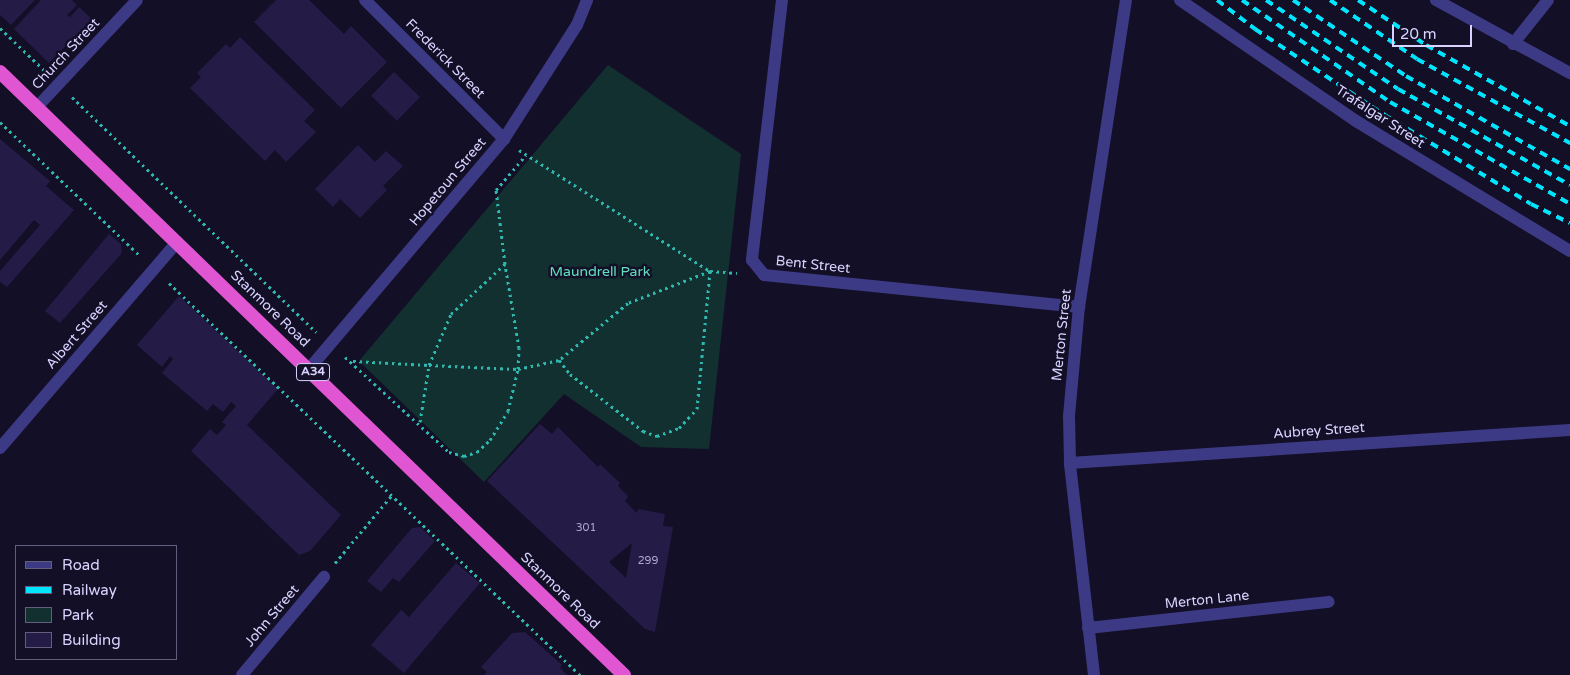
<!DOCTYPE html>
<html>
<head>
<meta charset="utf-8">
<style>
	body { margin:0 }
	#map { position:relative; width:1570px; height:675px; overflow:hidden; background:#130f26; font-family:"Varela Round",sans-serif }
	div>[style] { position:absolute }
	.green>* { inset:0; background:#12302f }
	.building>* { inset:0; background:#241b47; transform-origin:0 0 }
	.path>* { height:3px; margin-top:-1.5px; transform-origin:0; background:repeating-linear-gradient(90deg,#2fb8b0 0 2.5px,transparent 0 6.5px) }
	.service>* { height:12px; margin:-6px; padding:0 6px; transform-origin:6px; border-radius:6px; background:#3d3a85 }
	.minor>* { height:12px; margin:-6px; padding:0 6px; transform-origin:6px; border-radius:6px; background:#3d3a85 }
	.trunk>* { height:14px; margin:-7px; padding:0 7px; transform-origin:7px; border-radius:7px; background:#e055d1 }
	.rail>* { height:4px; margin-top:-2px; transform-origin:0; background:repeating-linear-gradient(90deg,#00e5ff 0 8px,transparent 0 14px) }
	span { translate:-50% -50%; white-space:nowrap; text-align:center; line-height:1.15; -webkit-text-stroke:5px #130f26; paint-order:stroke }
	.number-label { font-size:11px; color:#aca6d1 }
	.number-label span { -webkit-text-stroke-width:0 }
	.shield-label span { padding:1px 4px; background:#130f26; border:1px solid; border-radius:4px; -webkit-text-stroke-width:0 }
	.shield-label { font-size:12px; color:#d9d4ff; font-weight:700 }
	.street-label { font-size:14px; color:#d9d4ff }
	.park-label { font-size:14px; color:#5fe0c0 }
	.legend { position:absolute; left:15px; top:545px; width:162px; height:115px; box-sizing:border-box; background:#130f26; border:1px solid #625e7d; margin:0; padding:6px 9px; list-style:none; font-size:15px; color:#d9d4ff }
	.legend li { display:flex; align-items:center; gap:10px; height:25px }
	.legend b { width:25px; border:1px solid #625e7d }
	.scale { position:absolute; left:1392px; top:25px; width:80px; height:22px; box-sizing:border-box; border:2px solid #d9d4ff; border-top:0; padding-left:6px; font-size:15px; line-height:18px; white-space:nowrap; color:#d9d4ff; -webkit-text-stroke:4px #130f26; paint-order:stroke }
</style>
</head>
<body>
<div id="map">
	<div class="green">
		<div style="clip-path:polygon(608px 65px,741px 154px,709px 449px,641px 447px,564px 394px,484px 482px,359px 361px)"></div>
	</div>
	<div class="building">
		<div style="clip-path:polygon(0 0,35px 0,11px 25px,0 15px)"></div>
		<div style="clip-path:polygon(41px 0,72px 0,77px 5px,67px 15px,70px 17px,79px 7px,92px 19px,49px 63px,14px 29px)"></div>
		<div style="clip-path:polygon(276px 0,309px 0,344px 34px,351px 26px,387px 62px,341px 108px,254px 22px)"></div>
		<div style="clip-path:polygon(240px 37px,315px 110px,304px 121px,316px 132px,286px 162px,275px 150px,265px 161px,190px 88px,201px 77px,197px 73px,226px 44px,230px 48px)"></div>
		<div style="left:394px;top:72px;width:36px;height:33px;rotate:44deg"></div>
		<div style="clip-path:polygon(0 139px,50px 181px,46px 186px,74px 210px,7px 287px,0 282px,0 271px,40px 225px,34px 220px,0 260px)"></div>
		<div style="clip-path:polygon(358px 145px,375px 162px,386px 151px,403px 166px,383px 186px,387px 190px,360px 218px,340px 199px,333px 207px,315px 189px)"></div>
		<div style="clip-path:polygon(109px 234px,121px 244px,122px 253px,60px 323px,45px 311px)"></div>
		<div style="clip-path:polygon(179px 296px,278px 389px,247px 425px,341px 515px,310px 551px,299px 555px,191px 451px,210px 429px,217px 435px,226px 425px,222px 422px,236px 406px,231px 402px,223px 412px,213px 404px,207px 411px,162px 373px,173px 359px,170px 356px,162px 367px,137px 345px)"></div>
		<div style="clip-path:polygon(evenodd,540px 424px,552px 434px,558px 427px,598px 467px,600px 464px,620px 483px,618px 486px,628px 496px,625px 501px,637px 513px,638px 509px,665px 514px,663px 526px,673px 527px,655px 632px,645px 629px,487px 481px,540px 424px,632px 543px,626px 578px,609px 562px,632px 543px)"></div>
		<div style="clip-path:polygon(420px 527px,435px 541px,399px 582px,393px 578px,381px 592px,367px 581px,412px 528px)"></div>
		<div style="clip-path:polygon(456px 563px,480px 583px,404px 673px,371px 645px,401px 610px,409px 617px)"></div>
		<div style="clip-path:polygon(525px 632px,562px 665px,560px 668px,567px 675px,484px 675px,487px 672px,481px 667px,512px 633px)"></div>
	</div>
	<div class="path">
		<div style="left:0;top:28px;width:61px;rotate:43.7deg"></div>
		<div style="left:72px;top:97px;width:339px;rotate:43.9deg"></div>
		<div style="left:0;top:122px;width:194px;rotate:43.7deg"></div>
		<div style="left:519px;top:150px;width:226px;rotate:32.4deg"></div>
		<div style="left:710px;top:271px;width:27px;rotate:4deg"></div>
		<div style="left:169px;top:283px;width:568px;rotate:43.64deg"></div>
		<div style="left:345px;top:357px;width:141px;rotate:42.4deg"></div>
		<div style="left:449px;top:452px;width:16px;rotate:15deg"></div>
		<div style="left:464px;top:456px;width:14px;rotate:-17deg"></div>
		<div style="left:477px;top:452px;width:18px;rotate:-43deg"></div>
		<div style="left:490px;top:440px;width:34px;rotate:-58deg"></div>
		<div style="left:508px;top:411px;width:43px;rotate:-76.6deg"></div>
		<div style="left:518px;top:369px;width:21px;rotate:-87deg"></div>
		<div style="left:519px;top:348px;width:85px;rotate:-99.5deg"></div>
		<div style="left:353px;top:361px;width:76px;rotate:3deg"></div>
		<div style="left:429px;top:365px;width:56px;rotate:-66.7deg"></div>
		<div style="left:451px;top:314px;width:74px;rotate:-42.8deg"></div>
		<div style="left:505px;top:264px;width:75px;rotate:-96.9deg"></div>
		<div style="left:496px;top:190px;width:46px;rotate:-49.4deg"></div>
		<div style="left:420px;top:422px;width:58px;rotate:-81deg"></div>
		<div style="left:429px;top:365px;width:89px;rotate:2.6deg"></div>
		<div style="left:518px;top:369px;width:42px;rotate:-12.4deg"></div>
		<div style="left:559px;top:360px;width:18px;rotate:52deg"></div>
		<div style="left:570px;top:374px;width:93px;rotate:38deg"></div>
		<div style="left:643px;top:431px;width:15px;rotate:20deg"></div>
		<div style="left:657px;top:436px;width:23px;rotate:-20deg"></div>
		<div style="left:679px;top:428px;width:26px;rotate:-47deg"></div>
		<div style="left:697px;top:409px;width:139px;rotate:-84.6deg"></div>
		<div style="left:710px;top:271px;width:88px;rotate:158.7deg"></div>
		<div style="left:628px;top:303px;width:89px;rotate:140.4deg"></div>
		<div style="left:335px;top:563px;width:90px;rotate:-50deg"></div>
	</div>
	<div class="service">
		<div style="left:365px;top:0;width:197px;rotate:45deg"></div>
		<div style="left:782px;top:0;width:262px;rotate:96.6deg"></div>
		<div style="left:752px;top:260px;width:19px;rotate:51deg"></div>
		<div style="left:764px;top:275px;width:317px;rotate:5.8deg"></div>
		<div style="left:37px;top:107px;width:146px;rotate:-46.9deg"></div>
		<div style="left:1088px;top:628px;width:242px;rotate:-6.2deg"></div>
	</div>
	<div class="minor">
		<div style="left:1180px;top:0;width:214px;rotate:34.5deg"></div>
		<div style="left:1356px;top:121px;width:250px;rotate:31.3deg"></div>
		<div style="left:1436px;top:0;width:153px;rotate:28.6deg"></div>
		<div style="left:1513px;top:44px;width:56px;rotate:-51.5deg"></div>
		<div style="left:309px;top:369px;width:302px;rotate:-49.7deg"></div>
		<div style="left:504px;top:139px;width:135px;rotate:-57.4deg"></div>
		<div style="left:577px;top:25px;width:27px;rotate:-68deg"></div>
		<div style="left:0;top:448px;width:272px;rotate:-49.3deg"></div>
		<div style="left:1070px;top:463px;width:501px;rotate:-3.78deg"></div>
		<div style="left:242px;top:675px;width:128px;rotate:-50.1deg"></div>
		<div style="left:1094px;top:675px;width:213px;rotate:-96.5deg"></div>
		<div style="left:1070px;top:463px;width:47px;rotate:-91.2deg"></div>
		<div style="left:1069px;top:416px;width:109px;rotate:-84.8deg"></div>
		<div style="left:1079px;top:307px;width:311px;rotate:-81.3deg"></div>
	</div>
	<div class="trunk">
		<div style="left:0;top:72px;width:868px;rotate:44.02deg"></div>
	</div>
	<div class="rail">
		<div style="left:1217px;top:0;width:48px;rotate:37.3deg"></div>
		<div style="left:1255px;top:29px;width:154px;rotate:33.6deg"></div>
		<div style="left:1383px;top:114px;width:173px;rotate:31.3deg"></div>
		<div style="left:1531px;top:204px;width:43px;rotate:26deg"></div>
		<div style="left:1242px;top:0;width:180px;rotate:34.6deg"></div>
		<div style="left:1390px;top:102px;width:207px;rotate:29.5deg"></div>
		<div style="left:1266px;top:0;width:159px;rotate:34deg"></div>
		<div style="left:1398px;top:89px;width:197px;rotate:29.2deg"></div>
		<div style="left:1293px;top:0;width:136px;rotate:33.9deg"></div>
		<div style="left:1406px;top:76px;width:189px;rotate:29.6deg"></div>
		<div style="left:1330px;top:0;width:105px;rotate:34.1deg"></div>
		<div style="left:1417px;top:59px;width:175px;rotate:28.8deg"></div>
		<div style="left:1358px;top:0;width:82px;rotate:33.5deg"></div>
		<div style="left:1426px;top:45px;width:165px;rotate:29.4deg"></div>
	</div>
	<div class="number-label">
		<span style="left:586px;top:528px">301</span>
		<span style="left:648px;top:561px">299</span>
	</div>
	<div class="shield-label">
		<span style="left:313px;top:372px">A34</span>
	</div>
	<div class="street-label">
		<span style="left:66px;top:54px;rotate:-47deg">Church Street</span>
		<span style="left:445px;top:59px;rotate:45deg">Frederick Street</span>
		<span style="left:1380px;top:117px;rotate:33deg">Trafalgar Street</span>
		<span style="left:448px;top:182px;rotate:-50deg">Hopetoun Street</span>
		<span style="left:813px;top:265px;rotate:6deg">Bent Street</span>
		<span style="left:270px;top:309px;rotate:44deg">Stanmore Road</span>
		<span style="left:77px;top:335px;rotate:-49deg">Albert Street</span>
		<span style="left:1062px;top:335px;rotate:-84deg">Merton Street</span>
		<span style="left:1319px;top:431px;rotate:-4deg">Aubrey Street</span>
		<span style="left:560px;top:591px;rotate:44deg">Stanmore Road</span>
		<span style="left:1207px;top:600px;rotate:-6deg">Merton Lane</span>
		<span style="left:272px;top:616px;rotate:-50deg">John Street</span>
	</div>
	<div class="park-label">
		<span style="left:600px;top:272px">Maundrell Park</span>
	</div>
	<ul class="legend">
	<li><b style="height:6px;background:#3d3a85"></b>Road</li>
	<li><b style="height:6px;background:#00e5ff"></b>Railway</li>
	<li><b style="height:14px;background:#12302f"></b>Park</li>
	<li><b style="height:14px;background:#241b47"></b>Building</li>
	</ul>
	<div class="scale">20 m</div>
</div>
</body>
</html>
